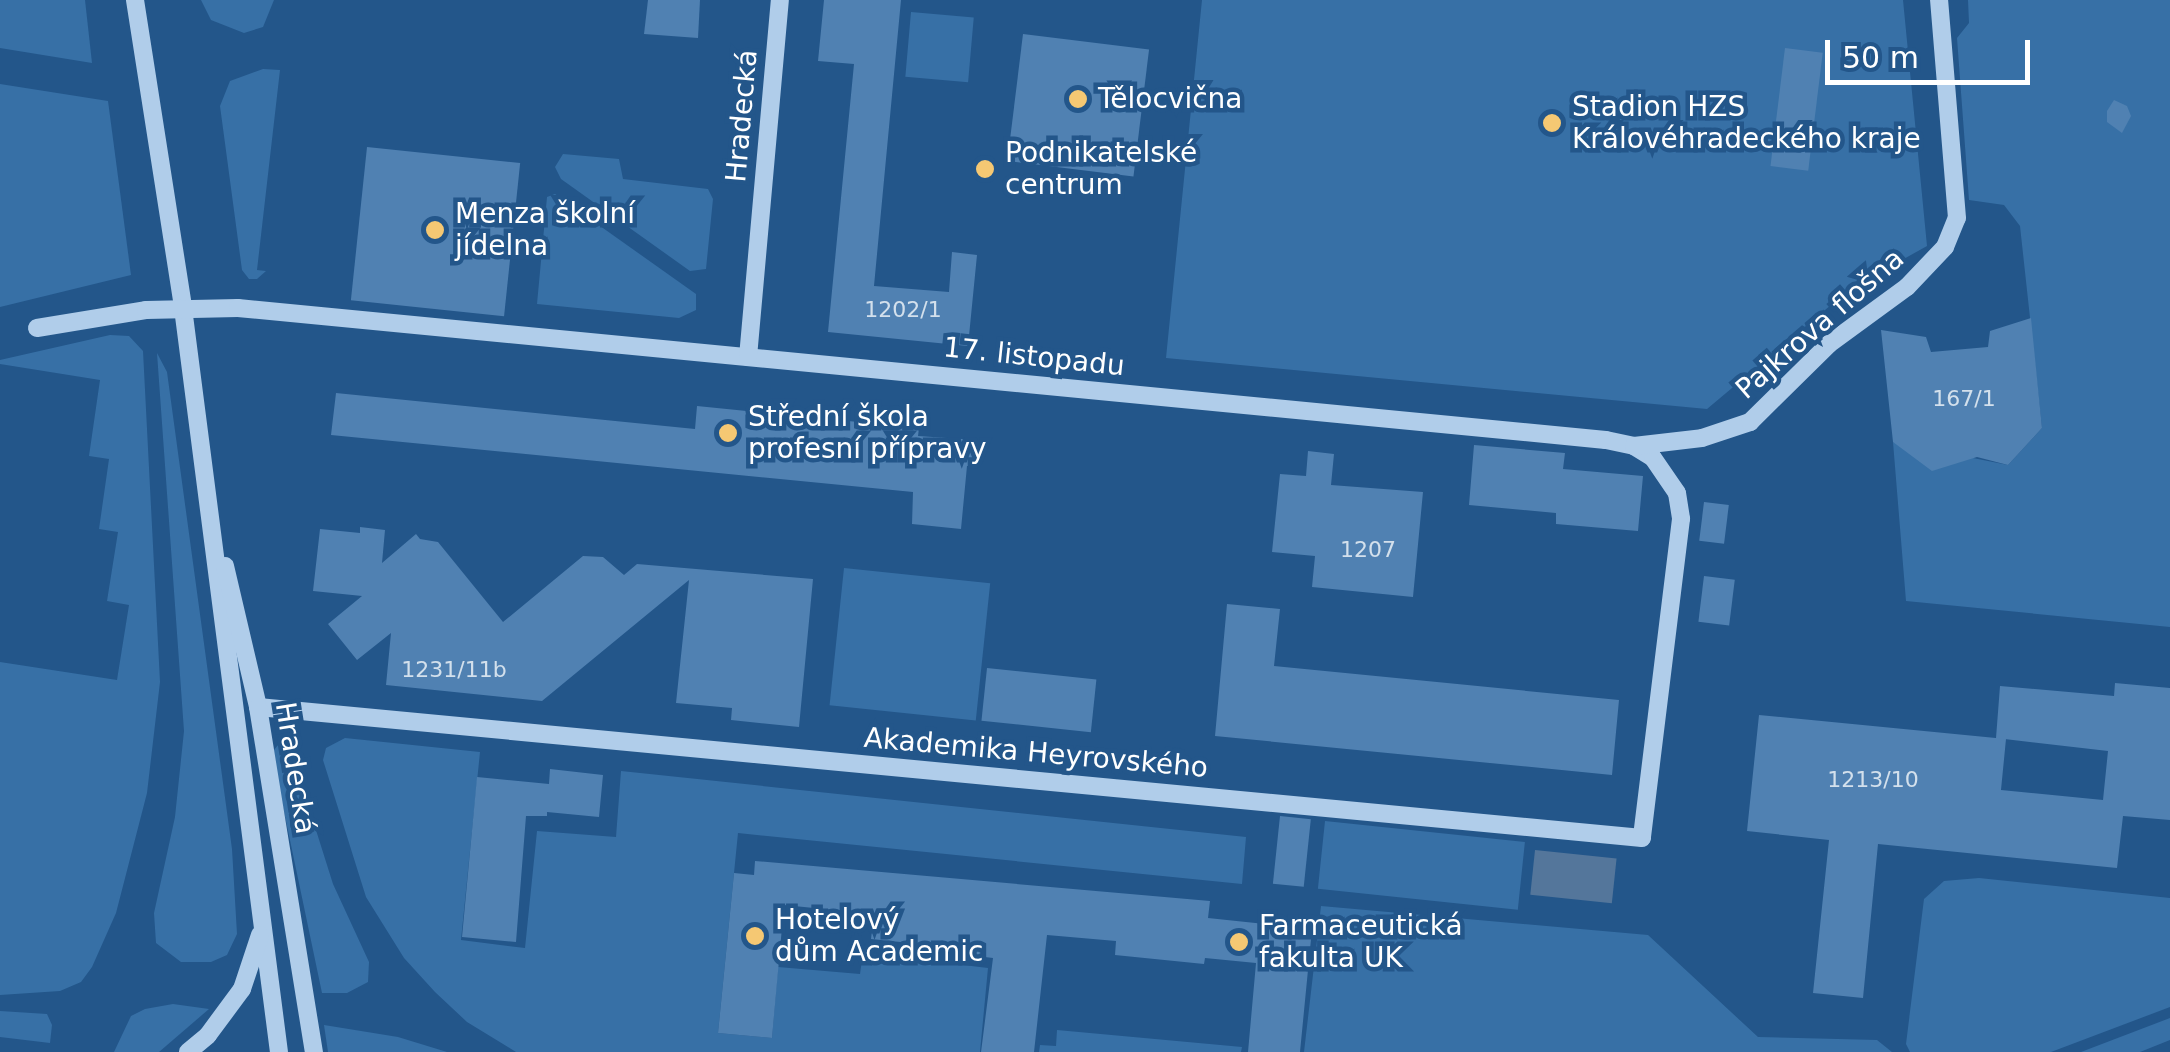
<!DOCTYPE html>
<html>
<head>
<meta charset="utf-8">
<style>
	body { margin:0 }
	#map { position:relative; width:2170px; height:1052px; overflow:hidden; background:#23568a; font-family:"DejaVu Sans",sans-serif }
	div>[style] { position:absolute }
	.green>* { inset:0; background:#3770a6; transform-origin:0 0 }
	.water>* { inset:0; background:#54769b; transform-origin:0 0 }
	.building>* { inset:0; background:#5081b2; transform-origin:0 0 }
	.minor>* { height:18px; margin:-9px; padding:0 9px; transform-origin:9px; border-radius:9px; background:#b0cdea }
	.dots>* { width:28px; height:28px; translate:-50% -50%; box-sizing:border-box; border:5px solid #23568a; border-radius:50% }
	span { translate:-50% -50%; white-space:nowrap; text-align:center; line-height:1.15; -webkit-text-stroke:9px #23568a; paint-order:stroke }
	.number-label { font-size:22px; color:#d3e0ec }
	.number-label span { -webkit-text-stroke-width:0 }
	.poi-label { font-size:28px; color:#fff }
	.left { translate:0 -50%; text-align:left }
	.street-label { font-size:28px; color:#fff }
	.scale { position:absolute; left:1825px; top:40px; width:205px; height:45px; box-sizing:border-box; border:5px solid #fff; border-top:0; padding-left:12px; font-size:30px; line-height:35px; white-space:nowrap; color:#fff; -webkit-text-stroke:8px #23568a; paint-order:stroke }
</style>
</head>
<body>
<div id="map">
	<div class="green">
		<div style="clip-path:polygon(0 0,85px 0,92px 63px,0 48px)"></div>
		<div style="clip-path:polygon(201px 0,274px 0,263px 27px,244px 33px,211px 20px)"></div>
		<div style="clip-path:polygon(1202px 0,1903px 0,1927px 246px,1850px 289px,1707px 409px,1166px 358px)"></div>
		<div style="clip-path:polygon(1968px 0,2170px 0,2170px 627px,1906px 601px,1893px 442px,2008px 465px,2042px 428px,2020px 226px,2004px 205px,1969px 200px,1957px 38px,1969px 23px)"></div>
		<div style="left:911px;top:12px;width:63px;height:65px;rotate:5deg"></div>
		<div style="clip-path:polygon(263px 69px,280px 70px,257px 270px,266px 271px,257px 279px,249px 279px,242px 270px,220px 106px,230px 81px)"></div>
		<div style="clip-path:polygon(0 84px,108px 101px,131px 275px,0 307px)"></div>
		<div style="clip-path:polygon(563px 154px,619px 159px,623px 179px,708px 189px,713px 199px,706px 269px,690px 271px,561px 179px,555px 167px)"></div>
		<div style="clip-path:polygon(555px 194px,696px 294px,696px 310px,679px 318px,537px 304px,547px 197px)"></div>
		<div style="clip-path:polygon(110px 335px,129px 336px,143px 351px,160px 682px,147px 793px,116px 913px,92px 967px,81px 982px,60px 991px,0 995px,0 662px,117px 680px,129px 605px,107px 601px,118px 532px,99px 529px,109px 459px,89px 456px,100px 380px,0 364px,0 360px)"></div>
		<div style="clip-path:polygon(157px 353px,167px 372px,232px 849px,237px 934px,227px 955px,211px 962px,181px 962px,156px 943px,154px 913px,175px 817px,184px 731px)"></div>
		<div style="left:844px;top:568px;width:147px;height:138px;rotate:6deg"></div>
		<div style="clip-path:polygon(286px 735px,333px 884px,369px 962px,368px 982px,347px 993px,322px 993px,273px 759px,274px 750px)"></div>
		<div style="clip-path:polygon(345px 738px,480px 752px,461px 940px,525px 948px,537px 831px,616px 837px,621px 771px,1246px 837px,1242px 884px,738px 833px,718px 1033px,772px 1038px,778px 967px,860px 974px,863px 953px,988px 968px,980px 1052px,516px 1052px,467px 1022px,435px 992px,404px 958px,366px 897px,323px 760px,326px 748px)"></div>
		<div style="left:1325px;top:821px;width:201px;height:68px;rotate:6deg"></div>
		<div style="clip-path:polygon(1979px 878px,2170px 898px,2170px 1007px,2051px 1052px,1910px 1052px,1906px 1044px,1924px 899px,1944px 881px)"></div>
		<div style="clip-path:polygon(1321px 906px,1648px 935px,1758px 1037px,1877px 1040px,1892px 1052px,1304px 1052px)"></div>
		<div style="clip-path:polygon(173px 1004px,209px 1009px,159px 1052px,114px 1052px,131px 1016px,145px 1009px)"></div>
		<div style="clip-path:polygon(0 1011px,47px 1014px,52px 1025px,50px 1043px,0 1037px)"></div>
		<div style="clip-path:polygon(2170px 1018px,2170px 1040px,2140px 1052px,2081px 1052px)"></div>
		<div style="clip-path:polygon(324px 1025px,398px 1037px,447px 1052px,328px 1052px)"></div>
		<div style="clip-path:polygon(1057px 1030px,1242px 1047px,1241px 1052px,1039px 1052px,1040px 1045px,1056px 1046px)"></div>
	</div>
	<div class="water">
		<div style="left:1535px;top:850px;width:82px;height:45px;rotate:6deg"></div>
	</div>
	<div class="building">
		<div style="clip-path:polygon(648px 0,700px 0,698px 38px,644px 34px)"></div>
		<div style="clip-path:polygon(824px 0,901px 0,874px 286px,949px 292px,952px 252px,977px 255px,968px 346px,828px 332px,854px 64px,818px 61px)"></div>
		<div style="left:1023px;top:34px;width:127px;height:128px;rotate:7deg"></div>
		<div style="left:1785px;top:48px;width:38px;height:119px;rotate:7deg"></div>
		<div style="clip-path:polygon(2114px 100px,2127px 106px,2131px 116px,2122px 133px,2107px 122px,2107px 111px)"></div>
		<div style="left:367px;top:147px;width:154px;height:154px;rotate:6deg"></div>
		<div style="clip-path:polygon(2031px 318px,2042px 428px,2008px 465px,1977px 457px,1932px 471px,1893px 442px,1881px 330px,1926px 337px,1931px 352px,1988px 347px,1990px 331px)"></div>
		<div style="clip-path:polygon(336px 393px,695px 429px,697px 406px,919px 428px,918px 436px,976px 440px,973px 466px,967px 466px,961px 529px,912px 524px,913px 492px,331px 435px)"></div>
		<div style="clip-path:polygon(1474px 445px,1565px 453px,1563px 469px,1643px 476px,1638px 531px,1556px 524px,1556px 513px,1469px 505px)"></div>
		<div style="clip-path:polygon(1308px 451px,1334px 454px,1331px 485px,1423px 492px,1413px 597px,1312px 587px,1315px 556px,1272px 552px,1280px 474px,1306px 476px)"></div>
		<div style="left:1704px;top:502px;width:25px;height:39px;rotate:7deg"></div>
		<div style="clip-path:polygon(360px 527px,385px 530px,382px 563px,416px 534px,420px 539px,438px 542px,503px 622px,583px 556px,603px 557px,624px 575px,637px 564px,813px 579px,799px 727px,731px 720px,732px 708px,676px 703px,689px 580px,542px 701px,386px 685px,391px 633px,357px 660px,328px 624px,362px 596px,313px 591px,320px 529px,360px 533px)"></div>
		<div style="left:1704px;top:576px;width:31px;height:46px;rotate:7deg"></div>
		<div style="clip-path:polygon(1227px 604px,1280px 609px,1274px 666px,1619px 700px,1612px 775px,1215px 736px)"></div>
		<div style="left:987px;top:668px;width:110px;height:53px;rotate:6deg"></div>
		<div style="clip-path:polygon(2115px 683px,2170px 688px,2170px 820px,2123px 816px,2117px 868px,1878px 844px,1863px 998px,1813px 993px,1829px 840px,1747px 831px,1759px 715px,2006px 739px,2001px 790px,2103px 800px,2108px 751px,1996px 738px,2000px 686px,2114px 696px)"></div>
		<div style="clip-path:polygon(550px 769px,603px 775px,599px 817px,547px 812px,547px 816px,526px 816px,516px 942px,462px 937px,477px 777px,549px 784px)"></div>
		<div style="left:1280px;top:816px;width:31px;height:68px;rotate:6deg"></div>
		<div style="clip-path:polygon(755px 861px,1210px 901px,1208px 918px,1312px 929px,1300px 1052px,1248px 1052px,1256px 963px,1205px 958px,1204px 964px,1115px 955px,1116px 941px,1047px 935px,1034px 1052px,981px 1052px,993px 958px,968px 955px,969px 949px,871px 939px,874px 914px,784px 905px,772px 1038px,718px 1033px,734px 873px,754px 875px)"></div>
	</div>
	<div class="minor">
		<div style="left:135px;top:0;width:312px;rotate:81.1deg"></div>
		<div style="left:183px;top:308px;width:750px;rotate:82.65deg"></div>
		<div style="left:37px;top:328px;width:110px;rotate:-9.4deg"></div>
		<div style="left:146px;top:310px;width:92px;rotate:-1.2deg"></div>
		<div style="left:238px;top:308px;width:1374px;rotate:5.51deg"></div>
		<div style="left:1606px;top:440px;width:29px;rotate:12deg"></div>
		<div style="left:1634px;top:446px;width:22px;rotate:32deg"></div>
		<div style="left:1653px;top:458px;width:42px;rotate:55.6deg"></div>
		<div style="left:1677px;top:493px;width:26px;rotate:81deg"></div>
		<div style="left:1681px;top:519px;width:321px;rotate:97deg"></div>
		<div style="left:1642px;top:838px;width:1390px;rotate:-174.59deg"></div>
		<div style="left:748px;top:357px;width:358px;rotate:-84.9deg"></div>
		<div style="left:1634px;top:446px;width:68px;rotate:-6.7deg"></div>
		<div style="left:1702px;top:438px;width:51px;rotate:-18.4deg"></div>
		<div style="left:1750px;top:422px;width:111px;rotate:-44.6deg"></div>
		<div style="left:1829px;top:344px;width:97px;rotate:-36.2deg"></div>
		<div style="left:1907px;top:287px;width:55px;rotate:-46.5deg"></div>
		<div style="left:1945px;top:247px;width:31px;rotate:-68deg"></div>
		<div style="left:1957px;top:218px;width:219px;rotate:-94.7deg"></div>
		<div style="left:225px;top:566px;width:145px;rotate:76.8deg"></div>
		<div style="left:258px;top:707px;width:350px;rotate:80.8deg"></div>
		<div style="left:188px;top:1052px;width:26px;rotate:-40deg"></div>
		<div style="left:208px;top:1035px;width:57px;rotate:-53.5deg"></div>
		<div style="left:242px;top:989px;width:57px;rotate:-71.6deg"></div>
	</div>
	<div class="dots">
		<div style="left:1078px;top:99px;background:#f5c873"></div>
		<div style="left:1552px;top:123px;background:#f5c873"></div>
		<div style="left:985px;top:169px;background:#f5c873"></div>
		<div style="left:435px;top:230px;background:#f5c873"></div>
		<div style="left:728px;top:433px;background:#f5c873"></div>
		<div style="left:755px;top:936px;background:#f5c873"></div>
		<div style="left:1239px;top:942px;background:#f5c873"></div>
	</div>
	<div class="number-label">
		<span style="left:903px;top:310px">1202/1</span>
		<span style="left:1964px;top:399px">167/1</span>
		<span style="left:1368px;top:550px">1207</span>
		<span style="left:454px;top:670px">1231/11b</span>
		<span style="left:1873px;top:780px">1213/10</span>
	</div>
	<div class="poi-label">
		<span class="left" style="left:1098px;top:99px">Tělocvična</span>
		<span class="left" style="left:1572px;top:123px">Stadion HZS<br>Královéhradeckého kraje</span>
		<span class="left" style="left:1005px;top:169px">Podnikatelské<br>centrum</span>
		<span class="left" style="left:455px;top:230px">Menza školní<br>jídelna</span>
		<span class="left" style="left:748px;top:433px">Střední škola<br>profesní přípravy</span>
		<span class="left" style="left:775px;top:936px">Hotelový<br>dům Academic</span>
		<span class="left" style="left:1259px;top:942px">Farmaceutická<br>fakulta UK</span>
	</div>
	<div class="street-label">
		<span style="left:742px;top:116px;rotate:-85deg">Hradecká</span>
		<span style="left:1820px;top:324px;rotate:-41deg">Pajkrova flošna</span>
		<span style="left:1034px;top:357px;rotate:6deg">17. listopadu</span>
		<span style="left:1036px;top:753px;rotate:5deg">Akademika Heyrovského</span>
		<span style="left:295px;top:768px;rotate:81deg">Hradecká</span>
	</div>
	<div class="scale">50 m</div>
</div>
</body>
</html>
